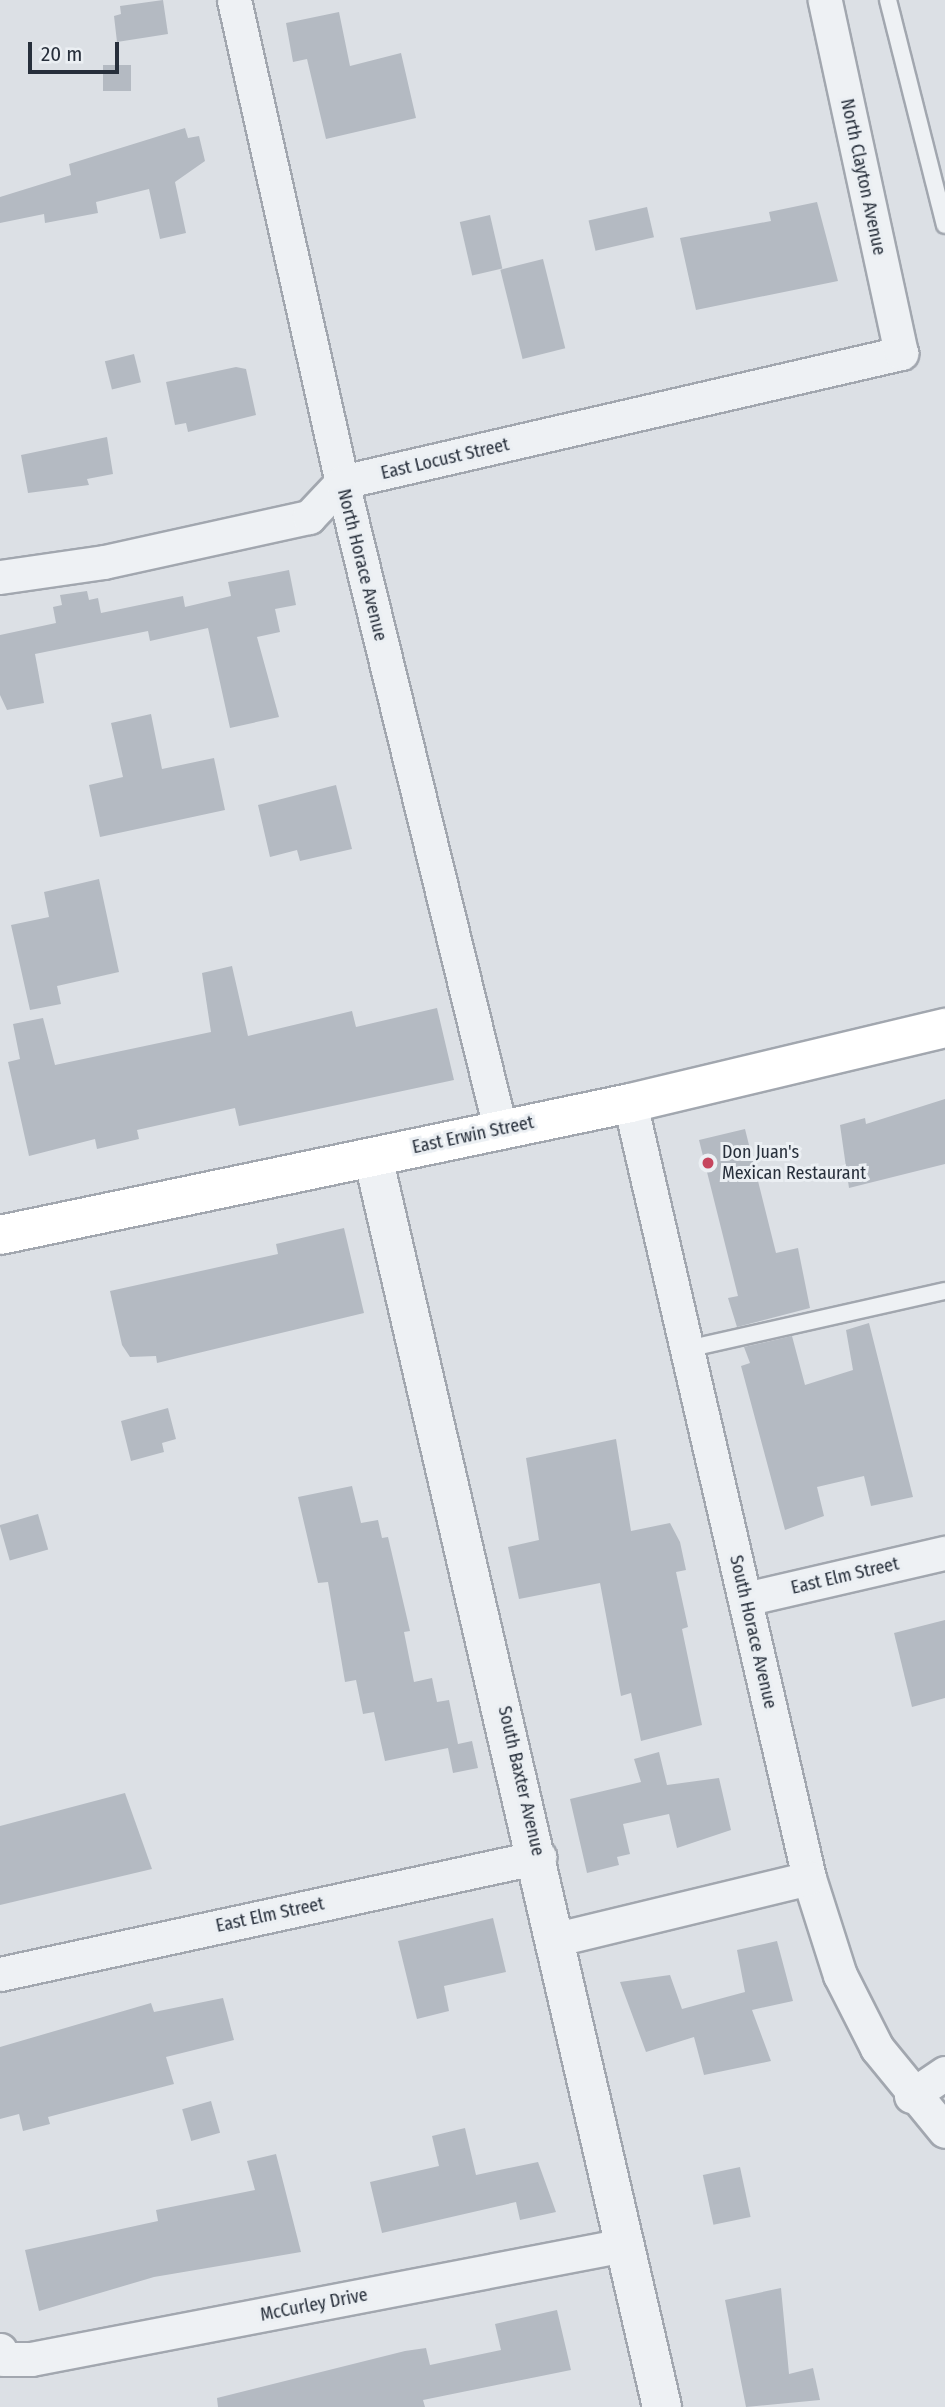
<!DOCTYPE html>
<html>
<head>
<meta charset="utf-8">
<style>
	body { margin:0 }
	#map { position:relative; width:945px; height:2407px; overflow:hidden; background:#dce0e5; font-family:"Fira Sans Condensed",sans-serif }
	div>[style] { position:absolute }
	.building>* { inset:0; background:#b4bac2; transform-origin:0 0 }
	.roads { filter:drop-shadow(2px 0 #a2a7af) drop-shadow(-2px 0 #a2a7af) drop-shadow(0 2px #a2a7af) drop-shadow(0 -2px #a2a7af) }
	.service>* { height:16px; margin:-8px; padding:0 8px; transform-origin:8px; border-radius:8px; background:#eef1f4 }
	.minor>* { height:33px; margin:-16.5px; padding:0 16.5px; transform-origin:16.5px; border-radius:16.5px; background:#eef1f4 }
	.tertiary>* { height:38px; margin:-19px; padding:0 19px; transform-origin:19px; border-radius:19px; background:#eef1f4 }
	.secondary>* { height:38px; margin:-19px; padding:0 19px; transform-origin:19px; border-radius:19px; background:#fff }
	.dots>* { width:19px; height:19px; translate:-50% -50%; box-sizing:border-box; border:4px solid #ebeff3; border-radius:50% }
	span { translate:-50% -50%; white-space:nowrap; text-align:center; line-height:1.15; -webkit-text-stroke:6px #ebeff3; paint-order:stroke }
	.street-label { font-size:18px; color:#272f3b }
	.poi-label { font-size:18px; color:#272f3b }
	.left { translate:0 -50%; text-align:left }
	.scale { position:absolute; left:28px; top:42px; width:91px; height:32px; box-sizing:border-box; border:4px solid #272f3b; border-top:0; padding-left:9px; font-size:21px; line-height:24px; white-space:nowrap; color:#272f3b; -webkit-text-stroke:5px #ebeff3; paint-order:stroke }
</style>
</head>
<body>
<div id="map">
	<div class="building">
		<div style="clip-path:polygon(163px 0,168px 34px,117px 42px,114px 16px,121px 14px,120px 6px)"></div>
		<div style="clip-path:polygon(339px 12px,350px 66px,401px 53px,416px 118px,326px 139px,307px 59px,293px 62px,286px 23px)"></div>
		<div style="left:103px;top:65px;width:28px;height:26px"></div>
		<div style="clip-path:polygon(185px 128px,188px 138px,199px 136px,205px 161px,175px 182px,186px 233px,160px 239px,149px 189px,96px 202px,98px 213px,45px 223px,44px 214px,0 223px,0 197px,71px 175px,69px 164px)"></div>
		<div style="clip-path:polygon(817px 202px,838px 281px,696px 310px,680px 238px,771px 221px,769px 212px)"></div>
		<div style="left:647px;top:207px;width:31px;height:60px;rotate:77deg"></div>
		<div style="left:490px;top:215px;width:55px;height:31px;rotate:77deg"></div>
		<div style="left:543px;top:259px;width:92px;height:44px;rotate:76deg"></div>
		<div style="left:134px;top:354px;width:29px;height:30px;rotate:76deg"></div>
		<div style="clip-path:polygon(236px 367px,246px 369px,256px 415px,188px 432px,186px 423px,175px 425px,166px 382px)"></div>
		<div style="clip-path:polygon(107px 437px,113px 474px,87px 479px,89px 485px,28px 493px,21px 455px)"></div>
		<div style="clip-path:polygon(289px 570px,296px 605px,275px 609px,280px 632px,257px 637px,279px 717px,230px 728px,208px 628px,150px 641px,148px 631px,35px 654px,44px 703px,7px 710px,0 695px,0 635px,56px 623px,53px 607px,62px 605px,60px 595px,87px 591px,89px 600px,98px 598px,101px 613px,183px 596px,185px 607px,231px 596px,228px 582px)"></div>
		<div style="clip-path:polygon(151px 714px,162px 769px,214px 758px,225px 810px,100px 837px,89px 785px,123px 777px,111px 723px)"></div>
		<div style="clip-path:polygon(336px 785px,352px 849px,300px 861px,297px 850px,270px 857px,258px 805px)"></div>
		<div style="clip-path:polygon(99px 879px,119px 972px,57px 986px,61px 1004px,30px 1010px,11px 925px,49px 917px,44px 892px)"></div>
		<div style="clip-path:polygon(232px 966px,248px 1036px,352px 1011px,356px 1027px,437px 1008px,454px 1080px,239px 1126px,235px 1108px,137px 1130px,139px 1139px,97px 1149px,95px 1139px,29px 1156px,8px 1062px,20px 1059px,13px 1024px,43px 1018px,55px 1065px,211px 1032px,202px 973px)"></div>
		<div style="clip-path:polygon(945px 1099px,945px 1164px,849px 1188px,840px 1125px,865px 1118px,866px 1124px)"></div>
		<div style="clip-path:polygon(745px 1129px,776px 1253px,798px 1248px,810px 1308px,737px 1327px,728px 1298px,738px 1296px,699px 1140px)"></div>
		<div style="clip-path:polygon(344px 1228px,364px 1313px,157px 1363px,156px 1356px,130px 1357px,122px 1345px,110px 1291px,278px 1254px,276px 1244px)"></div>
		<div style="clip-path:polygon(869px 1323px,913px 1497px,871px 1506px,864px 1476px,817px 1487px,824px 1516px,785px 1530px,741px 1366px,750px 1363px,744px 1347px,792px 1336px,805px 1385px,853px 1370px,846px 1330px)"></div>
		<div style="clip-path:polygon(168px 1408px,176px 1439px,162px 1443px,164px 1452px,131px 1461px,121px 1421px)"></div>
		<div style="clip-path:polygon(616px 1439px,631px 1531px,670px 1523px,680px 1542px,686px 1570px,676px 1572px,688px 1627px,682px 1629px,702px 1725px,641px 1741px,631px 1693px,621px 1696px,600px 1583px,519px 1599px,508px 1547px,539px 1540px,526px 1458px)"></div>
		<div style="clip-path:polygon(352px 1486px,361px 1523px,378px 1520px,382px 1538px,388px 1537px,410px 1631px,404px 1632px,414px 1682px,432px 1678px,437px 1702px,449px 1700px,458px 1744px,472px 1741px,478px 1768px,453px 1773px,448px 1748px,385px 1761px,374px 1712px,363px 1714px,356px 1680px,345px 1682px,328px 1582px,318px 1583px,298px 1497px)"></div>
		<div style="left:38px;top:1514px;width:37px;height:40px;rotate:74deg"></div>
		<div style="clip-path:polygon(945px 1620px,945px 1698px,912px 1707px,894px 1633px)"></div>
		<div style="clip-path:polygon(659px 1752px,667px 1785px,719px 1778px,731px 1830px,677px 1848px,669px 1814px,623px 1824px,630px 1854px,617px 1857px,619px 1865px,587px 1873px,570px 1799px,641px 1782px,634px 1759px)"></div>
		<div style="clip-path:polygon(125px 1793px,152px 1869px,0 1905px,0 1826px)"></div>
		<div style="clip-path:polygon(493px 1918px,506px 1972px,444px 1986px,449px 2011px,417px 2019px,398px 1941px)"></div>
		<div style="clip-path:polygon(777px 1941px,793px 2001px,752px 2010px,771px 2061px,704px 2075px,694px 2037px,646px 2052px,620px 1982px,670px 1975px,682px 2009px,745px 1992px,737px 1950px)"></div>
		<div style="clip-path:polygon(223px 1998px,234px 2040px,166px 2057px,174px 2084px,48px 2117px,50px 2124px,23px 2131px,19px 2114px,0 2119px,0 2047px,151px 2003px,154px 2012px)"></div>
		<div style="left:211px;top:2101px;width:33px;height:30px;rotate:74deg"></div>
		<div style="clip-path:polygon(465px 2128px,476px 2175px,538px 2162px,556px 2212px,520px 2220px,516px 2202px,382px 2233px,370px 2182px,439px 2166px,432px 2136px)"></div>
		<div style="clip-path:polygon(276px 2154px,301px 2252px,154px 2277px,39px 2311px,25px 2250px,158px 2221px,156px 2210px,255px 2190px,247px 2161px)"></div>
		<div style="left:740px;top:2167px;width:51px;height:38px;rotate:78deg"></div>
		<div style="clip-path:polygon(781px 2288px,789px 2374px,813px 2368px,820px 2400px,746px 2407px,725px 2300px)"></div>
		<div style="clip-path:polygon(557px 2310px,571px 2370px,423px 2400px,425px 2407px,218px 2407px,217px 2398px,405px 2351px,426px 2348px,430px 2365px,501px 2350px,495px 2324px)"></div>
	</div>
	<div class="roads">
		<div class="service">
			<div style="left:888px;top:0;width:232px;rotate:75.8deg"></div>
			<div style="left:687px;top:1349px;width:264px;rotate:-12.7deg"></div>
		</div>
		<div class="minor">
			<div style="left:234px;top:0;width:494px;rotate:77.4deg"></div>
			<div style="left:342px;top:482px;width:665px;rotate:76.26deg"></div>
			<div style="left:0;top:577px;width:105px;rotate:-8.2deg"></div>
			<div style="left:104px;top:562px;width:210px;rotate:-12.4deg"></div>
			<div style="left:309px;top:517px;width:48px;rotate:-46.7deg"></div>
			<div style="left:342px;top:482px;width:574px;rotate:-12.99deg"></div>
			<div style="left:901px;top:353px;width:361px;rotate:-102.2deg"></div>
			<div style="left:630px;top:1103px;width:795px;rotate:76.99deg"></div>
			<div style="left:809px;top:1878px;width:102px;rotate:72.3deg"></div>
			<div style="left:840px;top:1975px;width:82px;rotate:63.1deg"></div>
			<div style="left:877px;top:2048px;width:107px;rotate:50.7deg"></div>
			<div style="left:745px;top:1599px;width:205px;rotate:-13deg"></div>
			<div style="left:557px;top:1939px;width:259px;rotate:-13.6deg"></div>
			<div style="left:0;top:1974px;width:552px;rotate:-12.25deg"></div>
			<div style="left:911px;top:2096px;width:41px;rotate:-34.1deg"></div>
			<div style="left:0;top:2350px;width:9px;rotate:72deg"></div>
			<div style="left:3px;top:2359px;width:28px"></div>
			<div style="left:31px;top:2359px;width:604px;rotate:-10.88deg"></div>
		</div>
		<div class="tertiary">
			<div style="left:373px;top:1157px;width:1283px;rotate:76.98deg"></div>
		</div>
		<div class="secondary">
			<div style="left:0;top:1235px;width:644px;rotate:-11.83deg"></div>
			<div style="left:630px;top:1103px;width:324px;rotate:-13.4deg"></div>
		</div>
	</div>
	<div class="dots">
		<div style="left:708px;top:1163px;background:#c6455e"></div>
	</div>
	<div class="street-label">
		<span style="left:863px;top:177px;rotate:78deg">North Clayton Avenue</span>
		<span style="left:445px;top:459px;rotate:-13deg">East Locust Street</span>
		<span style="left:362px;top:565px;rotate:76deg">North Horace Avenue</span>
		<span style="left:473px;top:1135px;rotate:-12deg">East Erwin Street</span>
		<span style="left:845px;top:1576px;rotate:-13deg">East Elm Street</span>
		<span style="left:753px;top:1632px;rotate:77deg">South Horace Avenue</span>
		<span style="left:521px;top:1781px;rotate:77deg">South Baxter Avenue</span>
		<span style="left:270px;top:1915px;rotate:-12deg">East Elm Street</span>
		<span style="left:314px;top:2305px;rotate:-11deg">McCurley Drive</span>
	</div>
	<div class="poi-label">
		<span class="left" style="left:722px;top:1163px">Don Juan's<br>Mexican Restaurant</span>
	</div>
	<div class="scale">20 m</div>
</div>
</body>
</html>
